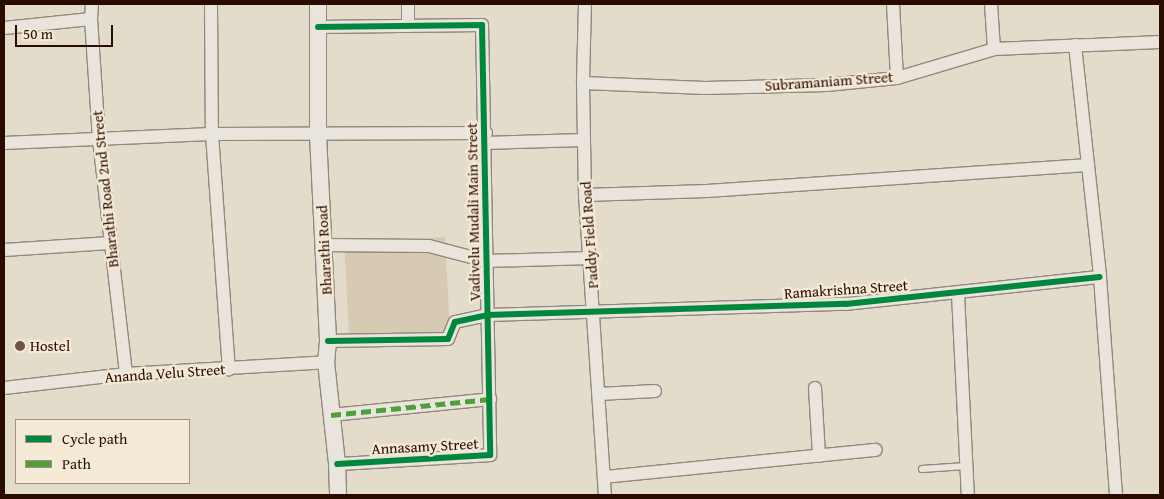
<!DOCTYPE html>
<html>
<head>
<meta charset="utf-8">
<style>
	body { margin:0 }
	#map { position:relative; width:1164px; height:499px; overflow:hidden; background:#e4dcca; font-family:"Gentium Book Plus",serif }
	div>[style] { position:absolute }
	.green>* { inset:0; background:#d7cab2; transform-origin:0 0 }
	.roads { filter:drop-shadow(1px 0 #91887d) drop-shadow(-1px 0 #91887d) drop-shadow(0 1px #91887d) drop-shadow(0 -1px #91887d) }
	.service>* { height:6px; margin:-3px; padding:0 3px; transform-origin:3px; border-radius:3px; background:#e9e5dd }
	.minor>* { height:12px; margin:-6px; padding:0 6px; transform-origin:6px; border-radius:6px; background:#e9e5dd }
	.tertiary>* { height:16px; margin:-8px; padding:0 8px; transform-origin:8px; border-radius:8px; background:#e9e5dd }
	.quiet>* { height:5px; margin-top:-2.5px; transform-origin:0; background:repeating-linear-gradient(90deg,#519f3c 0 10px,transparent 0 15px) }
	.cycleway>* { height:6px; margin:-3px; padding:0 3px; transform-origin:3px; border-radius:3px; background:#00873e }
	.dots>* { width:14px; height:14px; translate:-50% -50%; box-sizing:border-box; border:2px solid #f4ead6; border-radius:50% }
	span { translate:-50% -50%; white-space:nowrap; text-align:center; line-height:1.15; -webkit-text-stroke:4.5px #f4ead6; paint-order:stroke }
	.street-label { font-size:15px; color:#2a0b00 }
	.poi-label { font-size:15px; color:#2a0b00 }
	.left { translate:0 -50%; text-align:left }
	.frame { position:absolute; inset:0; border:5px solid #2a0b00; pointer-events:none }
	.legend { position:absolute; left:15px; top:419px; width:175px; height:65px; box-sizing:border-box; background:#f4ead6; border:1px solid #a39180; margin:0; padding:6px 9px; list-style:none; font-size:15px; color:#2a0b00 }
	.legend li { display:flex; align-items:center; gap:10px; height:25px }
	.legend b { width:25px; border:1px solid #a39180 }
	.scale { position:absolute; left:15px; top:25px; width:98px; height:22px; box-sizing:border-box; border:2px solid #2a0b00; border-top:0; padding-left:6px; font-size:15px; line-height:18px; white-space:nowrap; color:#2a0b00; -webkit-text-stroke:4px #f4ead6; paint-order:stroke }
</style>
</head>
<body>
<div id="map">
	<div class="green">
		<div style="left:445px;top:237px;width:100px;height:101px;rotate:87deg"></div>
	</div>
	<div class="roads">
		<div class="service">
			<div style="left:922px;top:469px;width:44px;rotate:-3.9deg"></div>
		</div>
		<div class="minor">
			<div style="left:92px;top:4px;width:15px;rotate:94deg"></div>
			<div style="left:91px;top:19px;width:121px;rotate:86.2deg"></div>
			<div style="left:99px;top:140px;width:236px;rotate:83.4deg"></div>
			<div style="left:211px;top:4px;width:130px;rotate:89.6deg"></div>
			<div style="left:212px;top:134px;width:236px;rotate:85.9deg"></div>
			<div style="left:408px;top:4px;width:22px;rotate:90deg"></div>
			<div style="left:585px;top:4px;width:79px;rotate:91.5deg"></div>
			<div style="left:583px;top:83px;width:112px;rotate:89deg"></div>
			<div style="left:585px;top:195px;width:301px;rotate:86.2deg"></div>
			<div style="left:893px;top:4px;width:74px;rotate:86.9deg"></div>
			<div style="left:991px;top:4px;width:45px;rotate:86.2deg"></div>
			<div style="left:318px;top:27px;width:164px;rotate:-0.7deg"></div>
			<div style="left:482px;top:25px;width:430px;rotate:88.9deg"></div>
			<div style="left:490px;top:455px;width:153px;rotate:176.6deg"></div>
			<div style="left:4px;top:28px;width:87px;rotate:-5.9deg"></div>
			<div style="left:1075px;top:45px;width:233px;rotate:83.8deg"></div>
			<div style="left:1100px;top:277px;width:219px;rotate:85.8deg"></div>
			<div style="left:583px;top:83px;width:122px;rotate:2.3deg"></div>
			<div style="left:705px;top:88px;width:122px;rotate:-1.4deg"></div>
			<div style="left:827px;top:85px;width:70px;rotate:-5.7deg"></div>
			<div style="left:897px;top:78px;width:101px;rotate:-16.6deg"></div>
			<div style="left:994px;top:49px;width:166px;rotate:-2.4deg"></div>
			<div style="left:4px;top:143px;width:208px;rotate:-2.5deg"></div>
			<div style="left:212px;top:134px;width:274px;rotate:-0.2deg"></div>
			<div style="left:485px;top:143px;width:99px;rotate:-1.7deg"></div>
			<div style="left:585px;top:195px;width:122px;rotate:-1.9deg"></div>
			<div style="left:707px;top:191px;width:382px;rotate:-3.9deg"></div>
			<div style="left:323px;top:245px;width:106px;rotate:0.5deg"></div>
			<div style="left:429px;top:246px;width:59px;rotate:14.7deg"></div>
			<div style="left:486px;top:261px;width:105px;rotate:-1.6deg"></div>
			<div style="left:4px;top:250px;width:106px;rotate:-3.8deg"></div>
			<div style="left:958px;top:294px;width:201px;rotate:87.2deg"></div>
			<div style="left:328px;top:341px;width:120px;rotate:-1deg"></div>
			<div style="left:448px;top:339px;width:18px;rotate:-68deg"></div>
			<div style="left:455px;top:322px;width:33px;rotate:-12deg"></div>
			<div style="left:487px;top:315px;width:359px;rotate:-1.8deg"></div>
			<div style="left:846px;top:304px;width:255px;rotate:-6.1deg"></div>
			<div style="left:4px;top:388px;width:123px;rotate:-6.5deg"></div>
			<div style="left:126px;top:374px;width:200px;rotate:-3.4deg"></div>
			<div style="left:815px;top:388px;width:68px;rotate:86.6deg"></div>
			<div style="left:599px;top:394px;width:56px;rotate:-3.1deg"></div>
			<div style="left:331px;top:415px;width:160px;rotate:-5.7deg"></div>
			<div style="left:604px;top:477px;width:273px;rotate:-5.7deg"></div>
		</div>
		<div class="tertiary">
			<div style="left:318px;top:4px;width:131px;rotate:90deg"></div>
			<div style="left:318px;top:135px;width:206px;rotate:87.2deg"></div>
			<div style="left:328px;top:341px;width:21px;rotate:95deg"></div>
			<div style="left:326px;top:362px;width:103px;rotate:83.8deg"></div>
			<div style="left:337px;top:464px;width:31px;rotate:88deg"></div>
		</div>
	</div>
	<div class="quiet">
		<div style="left:331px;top:415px;width:160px;rotate:-5.7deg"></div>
	</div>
	<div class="cycleway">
		<div style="left:318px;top:27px;width:164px;rotate:-0.7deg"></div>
		<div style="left:482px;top:25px;width:430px;rotate:88.9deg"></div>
		<div style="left:490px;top:455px;width:153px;rotate:176.6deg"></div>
		<div style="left:328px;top:341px;width:120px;rotate:-1deg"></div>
		<div style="left:448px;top:339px;width:18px;rotate:-68deg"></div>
		<div style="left:455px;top:322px;width:33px;rotate:-12deg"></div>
		<div style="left:487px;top:315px;width:359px;rotate:-1.8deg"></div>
		<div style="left:846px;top:304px;width:255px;rotate:-6.1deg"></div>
	</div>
	<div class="dots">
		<div style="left:20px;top:346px;background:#6b5447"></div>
	</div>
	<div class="street-label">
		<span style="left:829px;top:81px;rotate:-4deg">Subramaniam Street</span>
		<span style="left:105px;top:189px;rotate:-96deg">Bharathi Road 2nd Street</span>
		<span style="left:473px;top:212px;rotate:-91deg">Vadivelu Mudali Main Street</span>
		<span style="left:589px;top:235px;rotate:-94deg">Paddy Field Road</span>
		<span style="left:324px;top:250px;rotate:-93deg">Bharathi Road</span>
		<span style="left:846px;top:289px;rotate:-4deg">Ramakrishna Street</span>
		<span style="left:165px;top:373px;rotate:-4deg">Ananda Velu Street</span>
		<span style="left:425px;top:446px;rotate:-3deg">Annasamy Street</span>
	</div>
	<div class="poi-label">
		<span class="left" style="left:30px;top:346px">Hostel</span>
	</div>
	<div class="frame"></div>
	<ul class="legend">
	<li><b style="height:6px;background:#00873e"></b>Cycle path</li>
	<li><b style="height:6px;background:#519f3c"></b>Path</li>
	</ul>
	<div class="scale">50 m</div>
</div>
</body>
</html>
